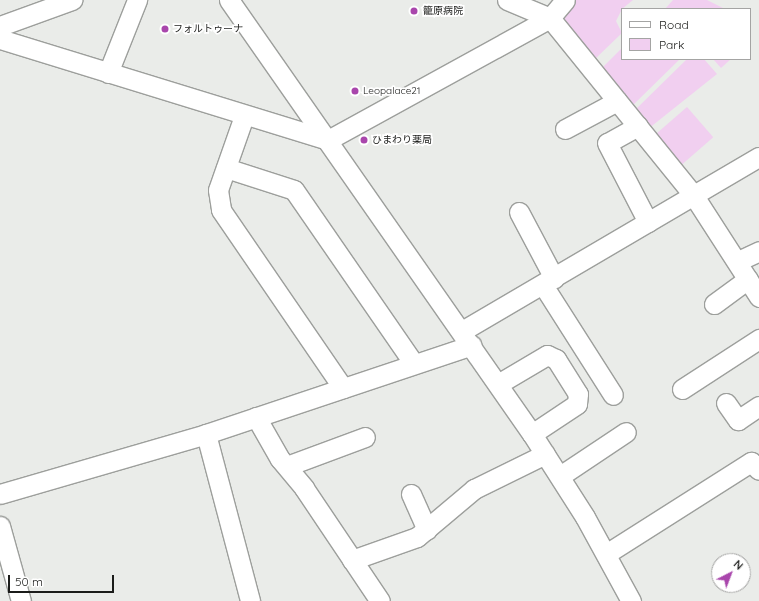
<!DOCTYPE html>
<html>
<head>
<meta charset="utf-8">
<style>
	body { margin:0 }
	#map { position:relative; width:759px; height:601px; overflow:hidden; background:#eaece9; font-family:Quicksand,"Noto Sans JP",sans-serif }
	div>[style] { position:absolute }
	.green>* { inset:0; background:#f1cff0; transform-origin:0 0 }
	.roads { filter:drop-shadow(1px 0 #9d9f9c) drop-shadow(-1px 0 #9d9f9c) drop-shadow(0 1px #9d9f9c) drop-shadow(0 -1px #9d9f9c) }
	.minor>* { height:19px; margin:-9.5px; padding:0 9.5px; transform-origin:9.5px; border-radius:9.5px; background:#fff }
	.dots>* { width:11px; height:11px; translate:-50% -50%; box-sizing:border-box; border:2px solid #fff; border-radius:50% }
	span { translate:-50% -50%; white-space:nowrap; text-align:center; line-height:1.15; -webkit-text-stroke:3.5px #fff; paint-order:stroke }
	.poi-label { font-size:10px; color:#1b1c1a }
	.left { translate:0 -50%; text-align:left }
	.legend { position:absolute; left:621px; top:8px; width:130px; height:52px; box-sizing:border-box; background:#fff; border:1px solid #a4a4a3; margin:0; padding:5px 7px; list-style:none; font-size:12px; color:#1b1c1a }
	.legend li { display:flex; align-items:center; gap:8px; height:20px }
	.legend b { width:20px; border:1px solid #a4a4a3 }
	.north { position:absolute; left:711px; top:553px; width:40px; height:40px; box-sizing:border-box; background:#fff; border:1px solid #a4a4a3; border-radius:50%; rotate:42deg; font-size:11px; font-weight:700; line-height:16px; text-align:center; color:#1b1c1a }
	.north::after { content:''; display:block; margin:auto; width:14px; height:18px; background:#a946ac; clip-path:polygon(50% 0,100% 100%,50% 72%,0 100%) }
	.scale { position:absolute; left:8px; top:575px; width:106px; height:18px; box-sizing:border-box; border:2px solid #1b1c1a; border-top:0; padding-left:5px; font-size:12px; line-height:14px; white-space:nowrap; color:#1b1c1a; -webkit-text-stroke:3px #fff; paint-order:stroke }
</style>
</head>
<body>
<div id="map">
	<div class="green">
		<div style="clip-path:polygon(571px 0,633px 0,622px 9px,616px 21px,622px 33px,595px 59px,558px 14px)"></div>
		<div style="clip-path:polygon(673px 0,707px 0,725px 9px,665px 9px)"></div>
		<div style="clip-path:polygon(622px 48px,622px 59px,680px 59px,630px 108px,599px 71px)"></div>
		<div style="clip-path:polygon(687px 59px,704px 59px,717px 74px,648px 129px,633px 112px)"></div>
		<div style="clip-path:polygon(713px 59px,731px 59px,721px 68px)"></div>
		<div style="left:687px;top:107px;width:40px;height:43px;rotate:49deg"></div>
	</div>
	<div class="roads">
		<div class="minor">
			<div style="left:229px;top:0;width:529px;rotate:55.08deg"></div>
			<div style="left:532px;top:434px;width:98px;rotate:57.4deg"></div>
			<div style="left:585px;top:517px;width:96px;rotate:61.3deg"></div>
			<div style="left:507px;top:0;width:47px;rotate:22.7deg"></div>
			<div style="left:550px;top:18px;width:229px;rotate:51deg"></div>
			<div style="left:694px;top:196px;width:120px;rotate:57.2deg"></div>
			<div style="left:0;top:26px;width:77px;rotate:-19.9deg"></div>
			<div style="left:0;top:39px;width:343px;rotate:17.1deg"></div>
			<div style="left:328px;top:140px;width:253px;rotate:-28.8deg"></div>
			<div style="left:550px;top:18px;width:23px;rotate:-50deg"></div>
			<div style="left:108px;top:73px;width:79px;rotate:-68.3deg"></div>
			<div style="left:244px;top:116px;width:78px;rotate:109.4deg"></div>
			<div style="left:218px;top:190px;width:20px;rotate:81deg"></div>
			<div style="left:221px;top:210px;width:216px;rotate:55.6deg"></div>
			<div style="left:638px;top:126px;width:35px;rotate:151deg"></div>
			<div style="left:607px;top:143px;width:89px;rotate:62.6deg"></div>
			<div style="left:565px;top:129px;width:59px;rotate:-28.3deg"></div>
			<div style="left:226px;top:168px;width:71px;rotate:17.9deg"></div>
			<div style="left:294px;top:190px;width:211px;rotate:55.4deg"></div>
			<div style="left:519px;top:212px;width:75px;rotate:62.1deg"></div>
			<div style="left:738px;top:261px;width:23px;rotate:-25deg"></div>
			<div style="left:543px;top:285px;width:130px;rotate:57.5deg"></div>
			<div style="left:714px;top:304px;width:42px;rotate:-36.3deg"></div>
			<div style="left:462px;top:331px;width:344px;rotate:-30.4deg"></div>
			<div style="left:498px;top:384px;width:57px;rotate:-30.6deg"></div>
			<div style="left:547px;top:355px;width:10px;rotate:24deg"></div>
			<div style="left:556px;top:359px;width:41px;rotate:57.8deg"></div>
			<div style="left:578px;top:394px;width:10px;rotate:96deg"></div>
			<div style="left:577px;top:404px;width:54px;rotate:146.3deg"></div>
			<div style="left:682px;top:389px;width:92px;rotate:-33deg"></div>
			<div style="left:726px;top:403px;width:21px;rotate:55deg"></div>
			<div style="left:738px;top:420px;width:25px;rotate:-34deg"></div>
			<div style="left:256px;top:417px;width:48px;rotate:60.3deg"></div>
			<div style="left:280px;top:459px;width:38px;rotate:50deg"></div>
			<div style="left:304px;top:488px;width:136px;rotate:56.1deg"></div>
			<div style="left:206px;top:434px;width:173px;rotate:75.2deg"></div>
			<div style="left:287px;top:466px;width:83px;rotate:-20.4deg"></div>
			<div style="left:560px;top:476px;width:79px;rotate:-33.7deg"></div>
			<div style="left:0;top:494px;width:215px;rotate:-16.2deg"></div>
			<div style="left:206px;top:434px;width:280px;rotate:-18.5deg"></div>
			<div style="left:411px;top:494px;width:39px;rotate:66deg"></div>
			<div style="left:0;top:526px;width:78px;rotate:74.4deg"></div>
			<div style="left:606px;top:554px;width:172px;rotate:-32.4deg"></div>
			<div style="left:751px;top:462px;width:11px;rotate:45deg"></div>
			<div style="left:352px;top:560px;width:69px;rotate:-19.5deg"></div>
			<div style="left:417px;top:537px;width:75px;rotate:-40.1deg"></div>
			<div style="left:474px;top:489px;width:79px;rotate:-26.2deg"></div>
		</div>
	</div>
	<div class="dots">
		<div style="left:414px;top:11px;background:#a946ac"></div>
		<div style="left:165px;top:29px;background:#a946ac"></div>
		<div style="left:355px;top:91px;background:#a946ac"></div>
		<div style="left:364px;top:140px;background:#a946ac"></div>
	</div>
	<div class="poi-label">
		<span class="left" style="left:423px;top:11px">籠原病院</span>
		<span class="left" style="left:173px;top:29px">フォルトゥーナ</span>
		<span class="left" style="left:363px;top:91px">Leopalace21</span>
		<span class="left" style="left:372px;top:140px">ひまわり薬局</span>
	</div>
	<ul class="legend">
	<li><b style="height:5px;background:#fff"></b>Road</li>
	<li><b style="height:11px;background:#f1cff0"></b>Park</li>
	</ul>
	<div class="north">N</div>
	<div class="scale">50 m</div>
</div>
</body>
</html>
